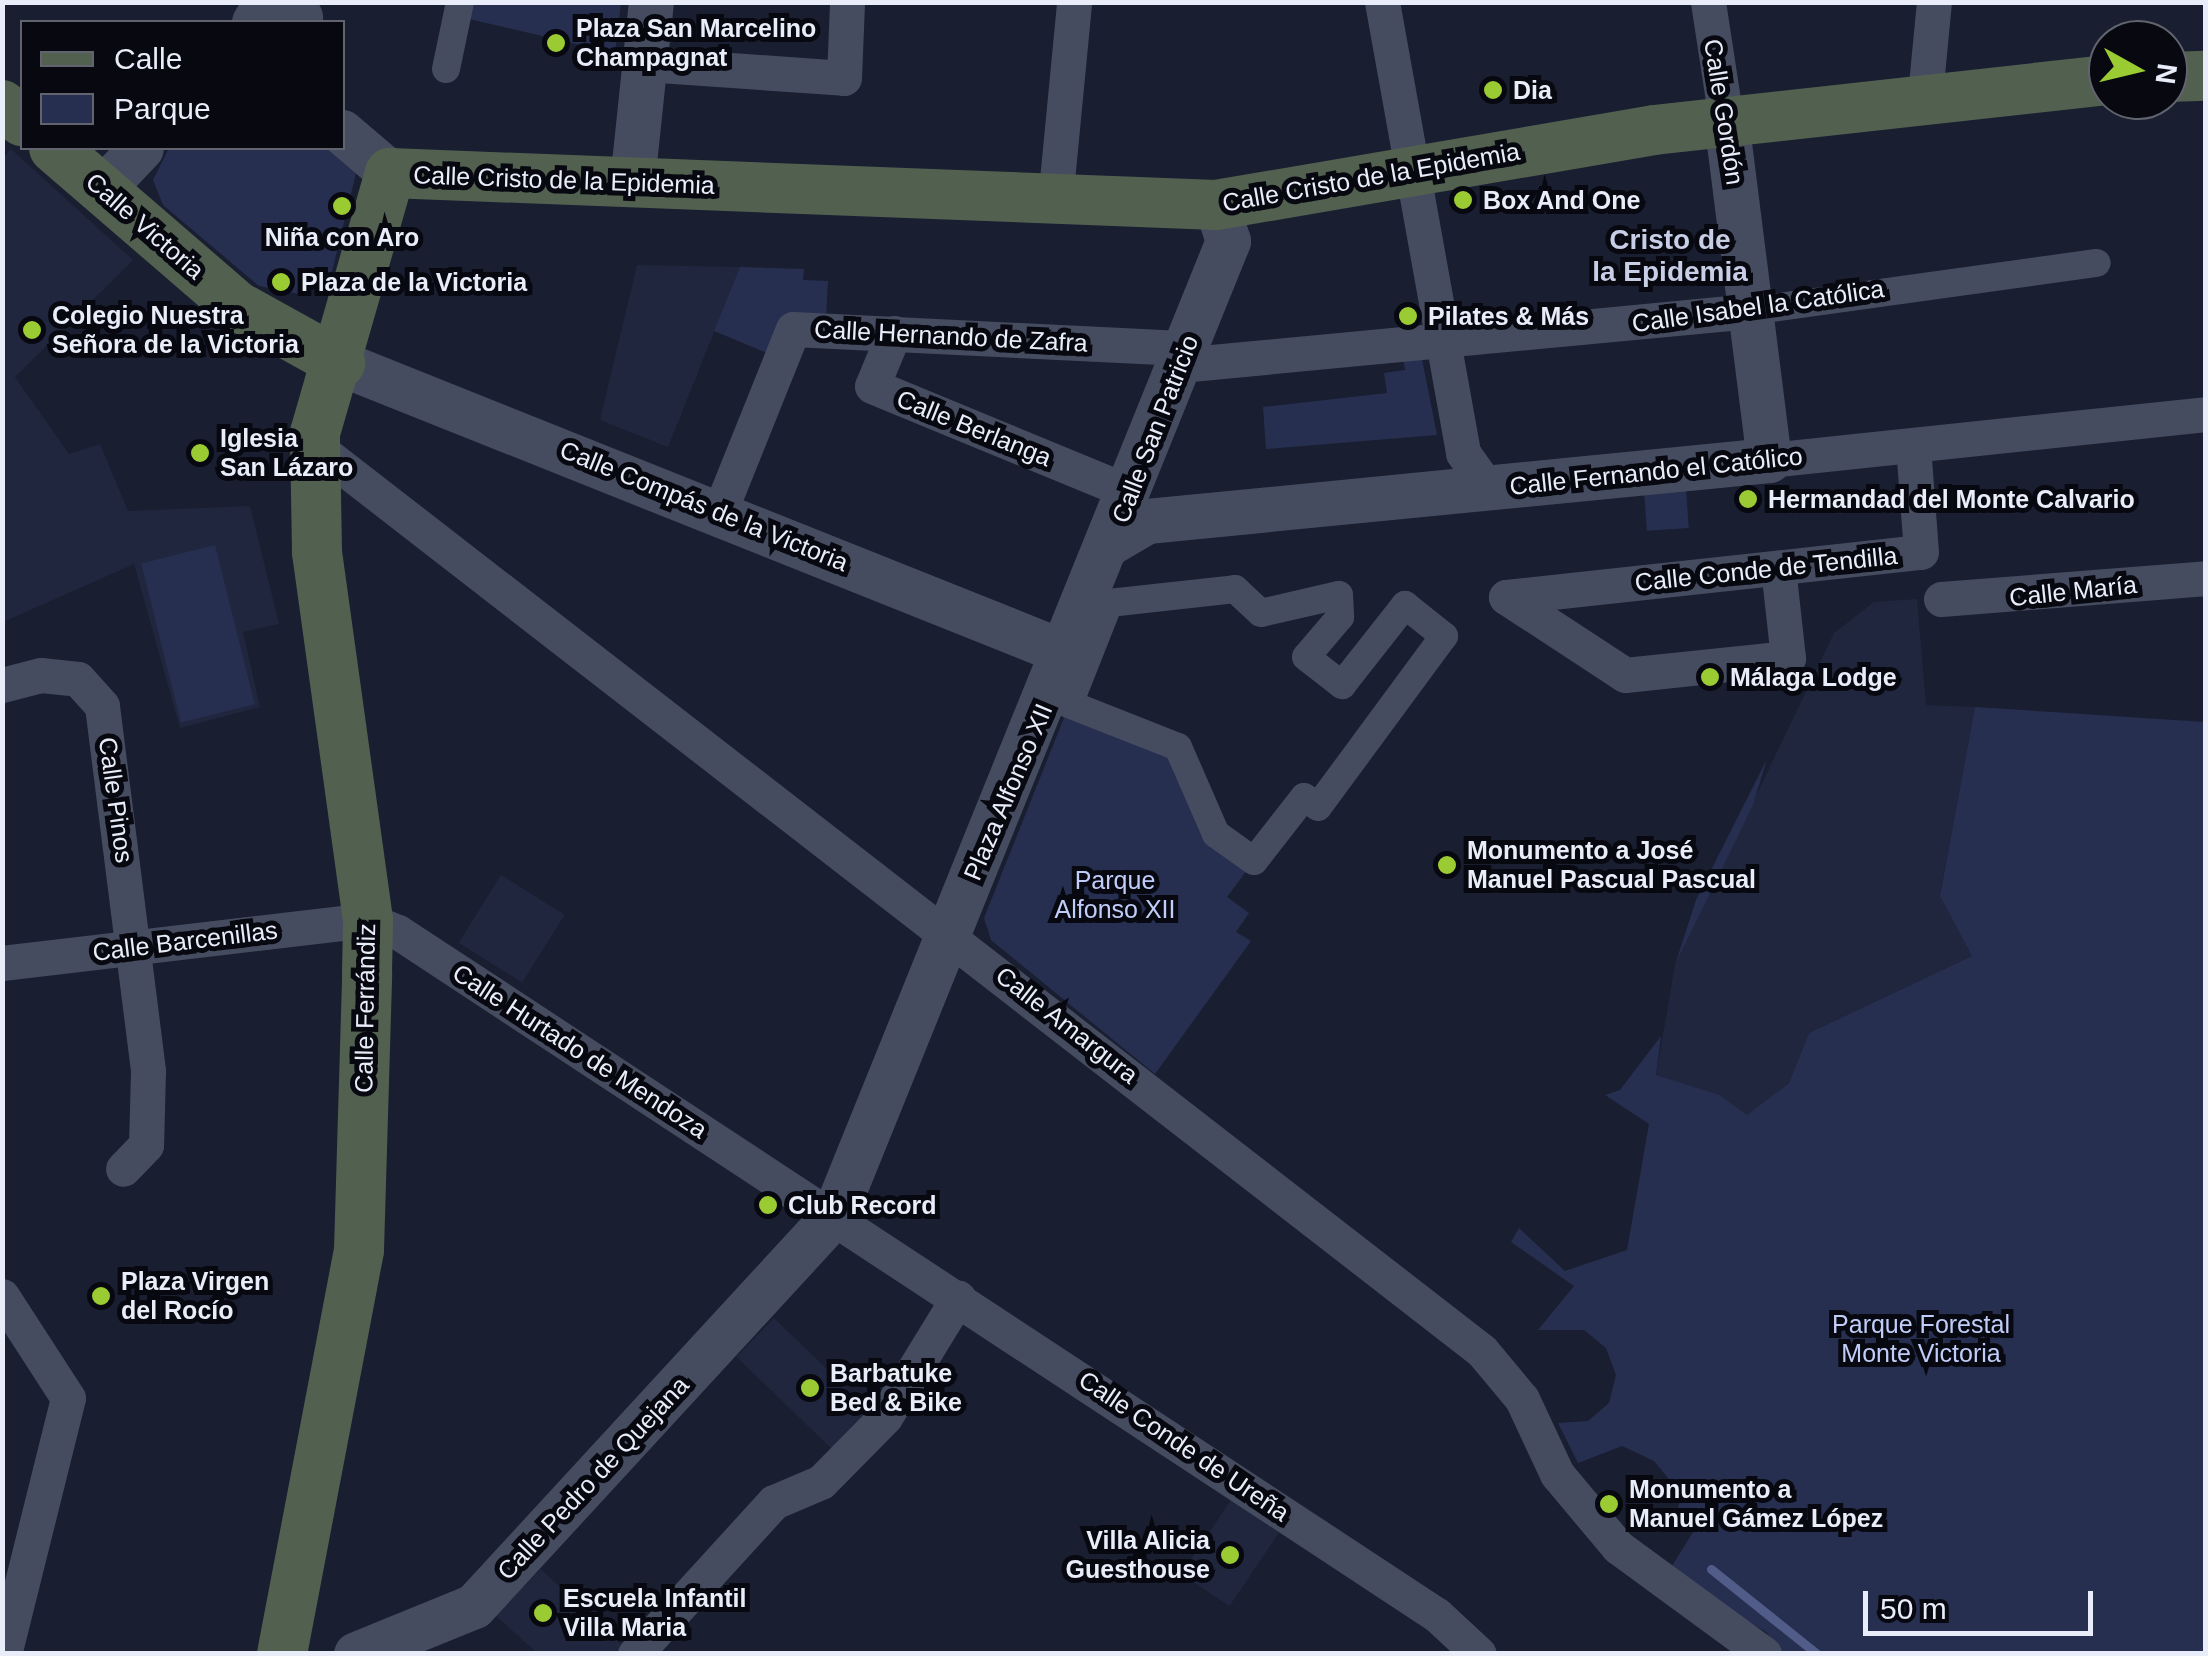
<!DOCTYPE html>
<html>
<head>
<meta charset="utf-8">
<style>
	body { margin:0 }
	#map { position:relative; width:2208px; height:1656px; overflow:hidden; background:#191e30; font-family:Helvetica,sans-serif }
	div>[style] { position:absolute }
	.built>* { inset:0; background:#20263e; transform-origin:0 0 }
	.green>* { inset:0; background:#272f51; transform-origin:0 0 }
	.stream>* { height:9px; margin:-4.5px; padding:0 4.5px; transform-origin:4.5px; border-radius:4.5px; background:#515c88 }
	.pedestrian>* { height:28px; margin:-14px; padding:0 14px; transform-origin:14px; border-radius:14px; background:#464c60 }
	.minor>* { height:35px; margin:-17.5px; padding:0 17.5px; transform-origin:17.5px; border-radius:17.5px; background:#464c60 }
	.tertiary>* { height:45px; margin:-22.5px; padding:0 22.5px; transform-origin:22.5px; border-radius:22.5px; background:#464c60 }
	.secondary>* { height:50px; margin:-25px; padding:0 25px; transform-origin:25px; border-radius:25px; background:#526050 }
	.dots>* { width:28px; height:28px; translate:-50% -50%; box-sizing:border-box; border:5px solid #070810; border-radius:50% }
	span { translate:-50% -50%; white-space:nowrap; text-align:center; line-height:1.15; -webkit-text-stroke:10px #070810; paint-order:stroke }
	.poi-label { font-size:25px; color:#e9edfa; font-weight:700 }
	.left { translate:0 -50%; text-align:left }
	.right { translate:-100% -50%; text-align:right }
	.street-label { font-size:25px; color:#e9edfa }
	.park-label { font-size:25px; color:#c1cdf9 }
	.neighbourhood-label { font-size:28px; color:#c7cee6; font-weight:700 }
	.frame { position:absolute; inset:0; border:5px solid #e9edfa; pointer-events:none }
	.legend { position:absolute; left:20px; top:20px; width:325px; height:130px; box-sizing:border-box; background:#070810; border:2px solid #61646e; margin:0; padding:12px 18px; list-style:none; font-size:30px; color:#e9edfa }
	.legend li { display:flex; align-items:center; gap:20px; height:50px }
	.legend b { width:50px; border:2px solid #61646e }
	.north { position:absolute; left:2088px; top:20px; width:100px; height:100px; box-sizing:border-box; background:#070810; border:2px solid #61646e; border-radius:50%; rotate:98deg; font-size:28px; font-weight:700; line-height:40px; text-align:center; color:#e9edfa }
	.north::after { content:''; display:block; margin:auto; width:35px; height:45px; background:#9bcb33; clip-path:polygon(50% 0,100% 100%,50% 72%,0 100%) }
	.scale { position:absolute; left:1863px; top:1591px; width:230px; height:45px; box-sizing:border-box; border:5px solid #e9edfa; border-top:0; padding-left:12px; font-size:30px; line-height:35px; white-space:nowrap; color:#e9edfa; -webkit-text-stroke:8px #070810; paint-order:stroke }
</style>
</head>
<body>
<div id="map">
	<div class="built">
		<div style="clip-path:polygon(11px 149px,133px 260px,15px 377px,69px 454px,100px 444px,128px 511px,250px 506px,279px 624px,243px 632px,260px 707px,180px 728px,134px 564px,3px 622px,2px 159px)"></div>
		<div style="clip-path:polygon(637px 265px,740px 267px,668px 447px,600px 420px)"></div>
		<div style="clip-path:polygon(1917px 599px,1926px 705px,1975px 707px,1940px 895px,1972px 956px,1809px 1033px,1789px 1083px,1747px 1115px,1720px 1095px,1656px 1075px,1675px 965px,1834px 633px,1874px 602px)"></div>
		<div style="left:501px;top:875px;width:75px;height:80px;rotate:32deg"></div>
		<div style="left:774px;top:1318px;width:144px;height:54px;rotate:44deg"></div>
		<div style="left:1231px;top:1500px;width:58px;height:89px;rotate:34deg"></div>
		<div style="clip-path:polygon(541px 1569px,628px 1651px,626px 1654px,537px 1653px,495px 1615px)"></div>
	</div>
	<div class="green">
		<div style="clip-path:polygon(473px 3px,621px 3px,615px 53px,469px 19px)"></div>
		<div style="clip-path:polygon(169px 148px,338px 148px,358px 165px,331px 276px,299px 294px,259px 286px,163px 205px,153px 180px)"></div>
		<div style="clip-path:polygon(740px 267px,804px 269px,803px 280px,828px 281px,826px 319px,772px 355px,714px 331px)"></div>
		<div style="clip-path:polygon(1420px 349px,1437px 435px,1266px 449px,1263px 407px,1387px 393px,1384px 373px,1405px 370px,1402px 352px)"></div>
		<div style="left:1686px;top:489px;width:39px;height:42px;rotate:86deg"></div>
		<div style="left:215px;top:545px;width:164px;height:76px;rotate:76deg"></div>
		<div style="clip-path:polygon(1975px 707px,2205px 722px,2205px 1653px,1783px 1653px,1766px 1632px,1667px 1574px,1695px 1529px,1676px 1513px,1682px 1495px,1654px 1461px,1622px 1446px,1578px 1463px,1558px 1423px,1588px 1421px,1609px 1403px,1616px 1375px,1606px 1348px,1584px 1330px,1538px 1330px,1574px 1286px,1511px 1242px,1519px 1228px,1565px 1271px,1627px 1250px,1649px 1124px,1605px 1095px,1620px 1090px,1661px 1036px,1656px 1075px,1720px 1095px,1747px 1115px,1789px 1083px,1809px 1033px,1972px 956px,1940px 896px)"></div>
		<div style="clip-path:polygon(1083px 714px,1178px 747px,1211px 818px,1254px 861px,1227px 897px,1249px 913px,1236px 932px,1251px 941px,1155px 1074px,991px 940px,984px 918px,1064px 718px)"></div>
		<div style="clip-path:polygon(1767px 759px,1753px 805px,1675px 965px,1696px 900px)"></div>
	</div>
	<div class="stream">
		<div style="left:1711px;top:1569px;width:136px;rotate:38.7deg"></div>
	</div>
	<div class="pedestrian">
		<div style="left:446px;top:69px;width:68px;rotate:-78.2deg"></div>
		<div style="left:1750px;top:311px;width:350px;rotate:-7.9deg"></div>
		<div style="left:1235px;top:589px;width:35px;rotate:43deg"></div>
		<div style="left:1261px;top:613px;width:80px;rotate:-13deg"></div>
		<div style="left:1339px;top:595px;width:22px;rotate:87deg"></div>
		<div style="left:1340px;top:617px;width:52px;rotate:130.4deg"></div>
		<div style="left:1306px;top:657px;width:46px;rotate:37.9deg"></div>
		<div style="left:1342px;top:685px;width:102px;rotate:-51.8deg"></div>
		<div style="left:1405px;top:605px;width:50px;rotate:38.5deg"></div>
		<div style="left:1444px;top:636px;width:212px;rotate:126.4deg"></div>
		<div style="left:1318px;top:807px;width:17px;rotate:-144deg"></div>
		<div style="left:1304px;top:797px;width:81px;rotate:128deg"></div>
		<div style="left:1254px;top:861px;width:47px;rotate:-144.6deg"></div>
		<div style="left:1216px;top:834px;width:95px;rotate:-113.6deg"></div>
		<div style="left:1178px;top:747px;width:117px;rotate:-158.5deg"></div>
		<div style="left:1069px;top:704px;width:109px;rotate:-68.4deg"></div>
		<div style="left:1109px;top:603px;width:127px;rotate:-6.3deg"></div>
	</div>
	<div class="minor">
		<div style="left:1382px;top:2px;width:458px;rotate:79.8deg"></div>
		<div style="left:1463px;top:453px;width:43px;rotate:54.5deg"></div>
		<div style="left:1708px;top:2px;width:119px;rotate:81.3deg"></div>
		<div style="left:645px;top:64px;width:199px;rotate:4deg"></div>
		<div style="left:844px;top:78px;width:76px;rotate:-87.7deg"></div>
		<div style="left:1925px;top:95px;width:93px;rotate:-84.5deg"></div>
		<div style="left:1055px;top:201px;width:200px;rotate:-84.5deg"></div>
		<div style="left:894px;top:333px;width:57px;rotate:112.5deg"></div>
		<div style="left:872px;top:386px;width:278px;rotate:22.4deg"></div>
		<div style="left:1180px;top:365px;width:573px;rotate:-5.41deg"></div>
		<div style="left:315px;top:446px;width:1477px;rotate:37.79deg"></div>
		<div style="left:1482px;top:1351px;width:62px;rotate:50.2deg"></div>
		<div style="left:1522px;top:1399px;width:83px;rotate:65deg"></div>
		<div style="left:1557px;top:1474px;width:95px;rotate:50.1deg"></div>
		<div style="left:1618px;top:1547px;width:181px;rotate:36.2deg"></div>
		<div style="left:1769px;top:460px;width:439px;rotate:-6deg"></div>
		<div style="left:719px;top:513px;width:198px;rotate:-68.1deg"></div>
		<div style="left:793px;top:329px;width:394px;rotate:2.8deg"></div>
		<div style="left:1506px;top:597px;width:417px;rotate:-6.2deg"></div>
		<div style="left:1921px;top:552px;width:106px;rotate:-94.3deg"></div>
		<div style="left:1506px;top:597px;width:142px;rotate:33.2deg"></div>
		<div style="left:1625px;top:675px;width:164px;rotate:-6deg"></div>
		<div style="left:1788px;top:658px;width:91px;rotate:-96.3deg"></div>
		<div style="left:1941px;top:599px;width:266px;rotate:-4.5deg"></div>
		<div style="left:2px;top:685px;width:40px;rotate:-14.4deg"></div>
		<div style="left:41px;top:675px;width:37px;rotate:6deg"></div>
		<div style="left:78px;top:679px;width:36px;rotate:48deg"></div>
		<div style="left:102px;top:706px;width:368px;rotate:82.8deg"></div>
		<div style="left:148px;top:1071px;width:74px;rotate:91.5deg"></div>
		<div style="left:146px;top:1145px;width:33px;rotate:134deg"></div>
		<div style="left:2px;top:963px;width:369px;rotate:-6.7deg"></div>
		<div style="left:368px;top:920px;width:32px;rotate:22deg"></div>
		<div style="left:398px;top:932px;width:1243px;rotate:33.32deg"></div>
		<div style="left:1437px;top:1615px;width:57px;rotate:42.9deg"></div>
		<div style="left:2px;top:1296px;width:121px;rotate:57.1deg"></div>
		<div style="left:68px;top:1398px;width:264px;rotate:104deg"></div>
		<div style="left:635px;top:1654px;width:206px;rotate:-47.6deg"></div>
		<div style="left:774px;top:1502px;width:51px;rotate:-23.1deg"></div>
		<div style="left:821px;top:1482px;width:91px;rotate:-45.4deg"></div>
		<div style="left:885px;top:1417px;width:140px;rotate:-58.5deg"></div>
	</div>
	<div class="tertiary">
		<div style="left:254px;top:22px;width:15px;rotate:-58deg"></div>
		<div style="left:262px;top:9px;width:39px;rotate:12deg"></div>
		<div style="left:342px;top:132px;width:63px;rotate:40.5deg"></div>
		<div style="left:632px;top:182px;width:181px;rotate:-84deg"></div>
		<div style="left:103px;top:188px;width:55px;rotate:-46.5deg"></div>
		<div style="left:340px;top:363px;width:782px;rotate:21.77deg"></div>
		<div style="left:1111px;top:542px;width:42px;rotate:-30.3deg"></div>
		<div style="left:1147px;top:521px;width:625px;rotate:-5.6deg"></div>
		<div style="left:1769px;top:460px;width:343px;rotate:-97.2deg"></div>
		<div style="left:356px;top:1654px;width:127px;rotate:-22.1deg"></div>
		<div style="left:474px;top:1606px;width:531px;rotate:-47.36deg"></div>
		<div style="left:834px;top:1215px;width:1051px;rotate:-67.98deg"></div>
		<div style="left:1228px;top:241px;width:38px;rotate:-108deg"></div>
	</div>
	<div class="secondary">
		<div style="left:2168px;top:77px;width:38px;rotate:-2deg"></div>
		<div style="left:2px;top:105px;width:26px;rotate:39deg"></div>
		<div style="left:54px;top:148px;width:242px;rotate:40.8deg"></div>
		<div style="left:237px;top:306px;width:118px;rotate:29deg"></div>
		<div style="left:282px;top:1654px;width:411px;rotate:-79.2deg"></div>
		<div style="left:359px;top:1250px;width:276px;rotate:-88.3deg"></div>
		<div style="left:367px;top:974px;width:54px;rotate:-88.9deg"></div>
		<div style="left:368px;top:920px;width:372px;rotate:-97.9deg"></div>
		<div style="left:317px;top:552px;width:119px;rotate:-91deg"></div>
		<div style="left:315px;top:433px;width:271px;rotate:-73.9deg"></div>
		<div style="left:390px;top:173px;width:827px;rotate:2.22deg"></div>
		<div style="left:1216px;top:205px;width:444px;rotate:-9.7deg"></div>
		<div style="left:1654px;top:130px;width:457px;rotate:-6.3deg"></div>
	</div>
	<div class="dots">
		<div style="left:556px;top:43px;background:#9bcb33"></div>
		<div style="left:1493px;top:90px;background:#9bcb33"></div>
		<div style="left:1463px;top:200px;background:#9bcb33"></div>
		<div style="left:342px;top:206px;background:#9bcb33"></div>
		<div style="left:281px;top:282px;background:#9bcb33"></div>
		<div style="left:1408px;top:316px;background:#9bcb33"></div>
		<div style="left:32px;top:330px;background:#9bcb33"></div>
		<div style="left:200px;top:453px;background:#9bcb33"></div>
		<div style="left:1748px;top:499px;background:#9bcb33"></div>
		<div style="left:1710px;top:677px;background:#9bcb33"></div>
		<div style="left:1447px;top:865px;background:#9bcb33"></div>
		<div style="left:768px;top:1205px;background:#9bcb33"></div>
		<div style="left:101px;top:1296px;background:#9bcb33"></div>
		<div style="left:810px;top:1388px;background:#9bcb33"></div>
		<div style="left:1609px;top:1504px;background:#9bcb33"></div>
		<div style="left:1230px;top:1555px;background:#9bcb33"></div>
		<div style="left:543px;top:1613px;background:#9bcb33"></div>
	</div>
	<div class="poi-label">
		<span class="left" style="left:576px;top:43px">Plaza San Marcelino<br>Champagnat</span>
		<span class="left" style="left:1513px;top:90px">Dia</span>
		<span class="left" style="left:1483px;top:200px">Box And One</span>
		<span style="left:342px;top:237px">Niña con Aro</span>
		<span class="left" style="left:301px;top:282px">Plaza de la Victoria</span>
		<span class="left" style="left:52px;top:330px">Colegio Nuestra<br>Señora de la Victoria</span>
		<span class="left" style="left:1428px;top:316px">Pilates &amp; Más</span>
		<span class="left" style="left:220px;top:453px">Iglesia<br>San Lázaro</span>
		<span class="left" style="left:1768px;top:499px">Hermandad del Monte Calvario</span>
		<span class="left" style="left:1730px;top:677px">Málaga Lodge</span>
		<span class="left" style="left:1467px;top:865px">Monumento a José<br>Manuel Pascual Pascual</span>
		<span class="left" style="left:788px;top:1205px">Club Record</span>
		<span class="left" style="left:121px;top:1296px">Plaza Virgen<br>del Rocío</span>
		<span class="left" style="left:830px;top:1388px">Barbatuke<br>Bed &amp; Bike</span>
		<span class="left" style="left:1629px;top:1504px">Monumento a<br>Manuel Gámez López</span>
		<span class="right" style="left:1210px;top:1555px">Villa Alicia<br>Guesthouse</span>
		<span class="left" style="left:563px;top:1613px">Escuela Infantil<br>Villa Maria</span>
	</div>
	<div class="street-label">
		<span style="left:1724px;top:112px;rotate:81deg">Calle Gordón</span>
		<span style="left:1371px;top:177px;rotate:-10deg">Calle Cristo de la Epidemia</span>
		<span style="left:564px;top:180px;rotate:2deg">Calle Cristo de la Epidemia</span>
		<span style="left:145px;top:226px;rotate:41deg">Calle Victoria</span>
		<span style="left:1758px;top:306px;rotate:-8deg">Calle Isabel la Católica</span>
		<span style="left:951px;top:336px;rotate:3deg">Calle Hernando de Zafra</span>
		<span style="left:974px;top:428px;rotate:22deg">Calle Berlanga</span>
		<span style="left:1155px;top:429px;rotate:-69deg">Calle San Patricio</span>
		<span style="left:1656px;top:471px;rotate:-6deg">Calle Fernando el Católico</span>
		<span style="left:704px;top:506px;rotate:22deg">Calle Compás de la Victoria</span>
		<span style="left:1766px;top:569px;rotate:-6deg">Calle Conde de Tendilla</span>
		<span style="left:2073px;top:591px;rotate:-6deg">Calle María</span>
		<span style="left:1008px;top:792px;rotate:-67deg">Plaza Alfonso XII</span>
		<span style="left:116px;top:800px;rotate:82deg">Calle Pinos</span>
		<span style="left:185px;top:941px;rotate:-7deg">Calle Barcenillas</span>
		<span style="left:365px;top:1008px;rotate:-89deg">Calle Ferrándiz</span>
		<span style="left:1067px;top:1025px;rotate:38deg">Calle Amargura</span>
		<span style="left:580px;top:1051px;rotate:33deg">Calle Hurtado de Mendoza</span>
		<span style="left:1184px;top:1446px;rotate:34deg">Calle Conde de Ureña</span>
		<span style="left:593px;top:1478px;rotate:-47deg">Calle Pedro de Quejana</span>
	</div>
	<div class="park-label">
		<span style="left:1115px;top:895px">Parque<br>Alfonso XII</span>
		<span style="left:1921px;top:1339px">Parque Forestal<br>Monte Victoria</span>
	</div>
	<div class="neighbourhood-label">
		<span style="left:1670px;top:256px">Cristo de<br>la Epidemia</span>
	</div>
	<div class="frame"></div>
	<ul class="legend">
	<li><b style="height:12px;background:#526050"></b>Calle</li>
	<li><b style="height:28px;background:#272f51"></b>Parque</li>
	</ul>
	<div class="north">N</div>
	<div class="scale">50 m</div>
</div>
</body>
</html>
